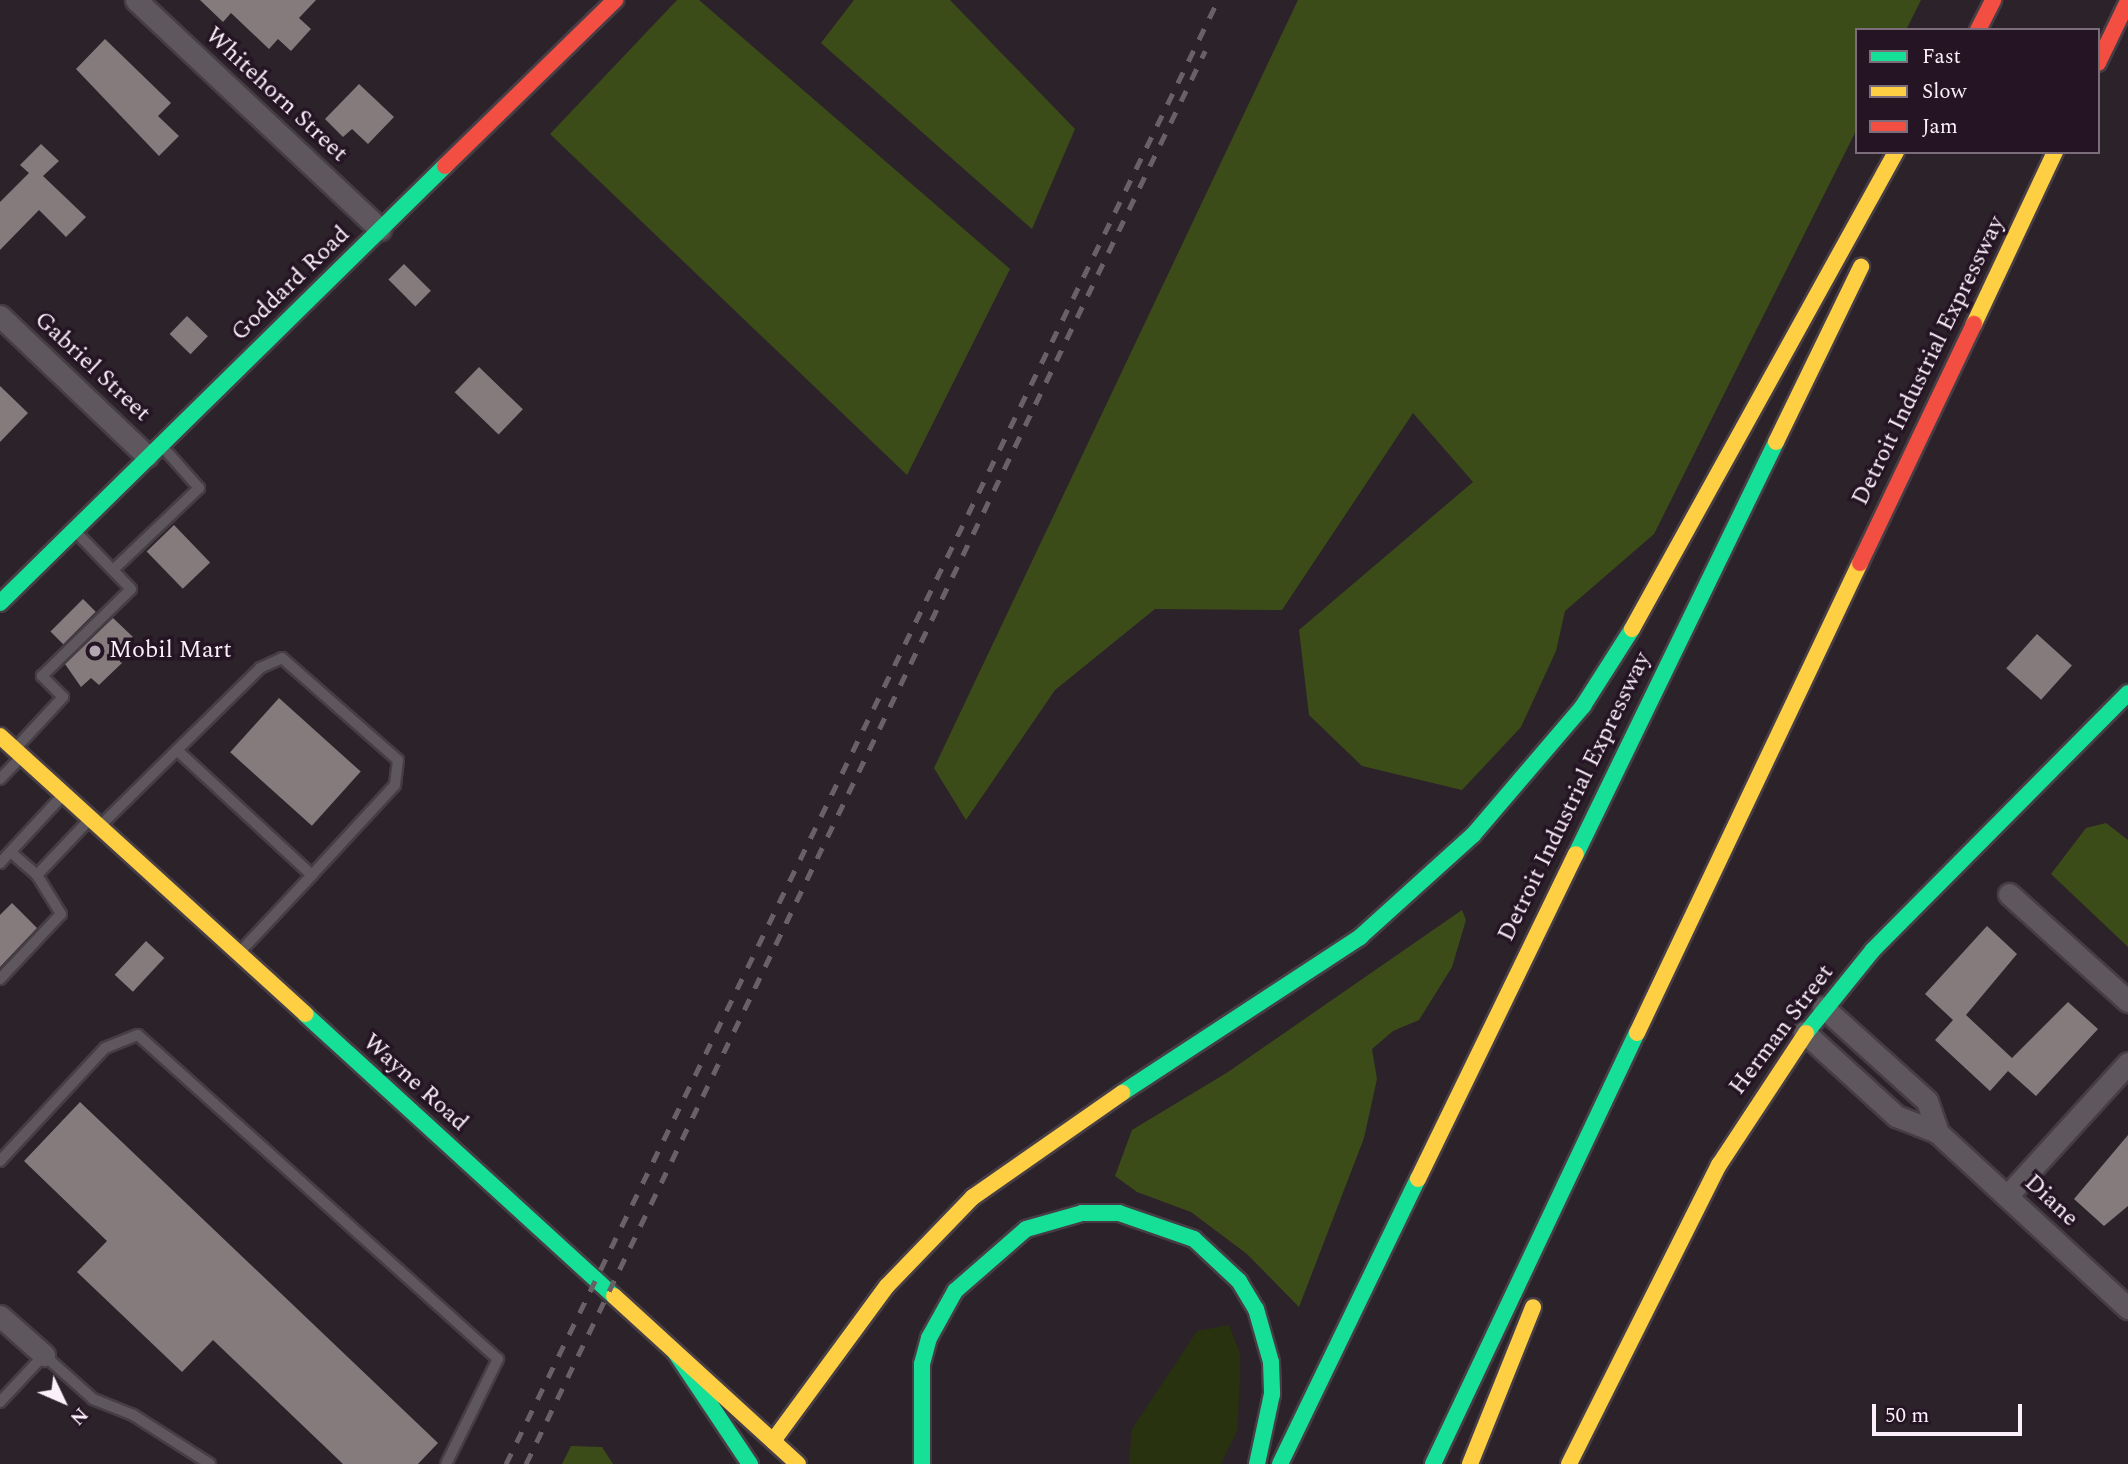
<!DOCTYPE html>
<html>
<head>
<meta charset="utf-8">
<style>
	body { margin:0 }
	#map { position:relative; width:2128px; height:1464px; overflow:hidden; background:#2c222a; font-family:Spectral,serif }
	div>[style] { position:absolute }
	.green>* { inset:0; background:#29320e }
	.forest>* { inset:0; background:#3c4c19 }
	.building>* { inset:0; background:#857b7c; transform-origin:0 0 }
	.roads { filter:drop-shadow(2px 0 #463d45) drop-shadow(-2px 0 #463d45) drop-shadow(0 2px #463d45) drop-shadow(0 -2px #463d45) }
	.lane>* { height:10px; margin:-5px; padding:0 5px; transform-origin:5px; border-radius:5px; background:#5e585e }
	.street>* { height:21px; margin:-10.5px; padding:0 10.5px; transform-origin:10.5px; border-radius:10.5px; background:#5e585e }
	.fast>* { height:16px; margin:-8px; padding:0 8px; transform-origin:8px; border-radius:8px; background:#16e098 }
	.slow>* { height:16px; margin:-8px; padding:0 8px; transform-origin:8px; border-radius:8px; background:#ffcf43 }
	.jam>* { height:16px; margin:-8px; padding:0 8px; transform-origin:8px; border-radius:8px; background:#f24e42 }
	.rail>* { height:5px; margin-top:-2.5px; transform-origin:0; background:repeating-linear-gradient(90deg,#686267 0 12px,transparent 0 24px) }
	.dots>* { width:19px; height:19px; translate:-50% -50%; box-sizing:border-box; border:4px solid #251524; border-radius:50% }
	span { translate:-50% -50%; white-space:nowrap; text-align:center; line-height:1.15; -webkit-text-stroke:7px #251524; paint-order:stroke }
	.street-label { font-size:24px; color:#fcf0fb }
	.poi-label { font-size:24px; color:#fcf0fb }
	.left { translate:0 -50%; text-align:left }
	.legend { position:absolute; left:1855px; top:28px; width:245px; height:126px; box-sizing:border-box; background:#251524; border:2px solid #7b6d7a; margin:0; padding:9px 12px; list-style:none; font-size:21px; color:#fcf0fb }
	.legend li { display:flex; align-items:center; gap:14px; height:35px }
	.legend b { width:35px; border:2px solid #7b6d7a }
	.north { position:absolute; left:28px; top:1366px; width:70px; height:70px; -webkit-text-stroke:5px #251524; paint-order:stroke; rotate:134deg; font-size:19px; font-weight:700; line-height:28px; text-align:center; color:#fcf0fb }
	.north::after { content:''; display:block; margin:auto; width:24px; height:32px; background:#fcf0fb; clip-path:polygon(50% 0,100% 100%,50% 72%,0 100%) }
	.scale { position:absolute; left:1872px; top:1404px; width:150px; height:32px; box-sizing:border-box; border:4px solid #fcf0fb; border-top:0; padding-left:9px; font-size:21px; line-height:24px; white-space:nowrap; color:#fcf0fb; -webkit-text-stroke:5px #251524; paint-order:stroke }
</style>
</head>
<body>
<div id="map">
	<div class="green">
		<div style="clip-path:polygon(1229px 1325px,1240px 1354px,1240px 1380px,1237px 1431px,1221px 1464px,1129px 1464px,1132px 1429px,1197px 1331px)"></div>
	</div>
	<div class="forest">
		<div style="clip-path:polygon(677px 0,699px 0,1010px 269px,907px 475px,550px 134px)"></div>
		<div style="clip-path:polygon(854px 0,950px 0,1075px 129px,1032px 229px,821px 43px)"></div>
		<div style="clip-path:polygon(1298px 0,1921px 0,1906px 30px,1857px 30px,1857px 129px,1654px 534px,1565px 611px,1556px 651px,1521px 727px,1462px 790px,1362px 766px,1309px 715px,1299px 630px,1473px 482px,1413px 413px,1282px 610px,1155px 609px,1055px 690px,966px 820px,934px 768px)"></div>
		<div style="clip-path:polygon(2106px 823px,2128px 840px,2128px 947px,2051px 874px,2086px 828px)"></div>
		<div style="clip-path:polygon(1462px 910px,1466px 920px,1452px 967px,1419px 1020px,1393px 1031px,1372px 1049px,1377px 1079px,1364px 1138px,1299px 1307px,1247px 1254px,1191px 1212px,1137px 1192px,1115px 1176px,1132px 1130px,1228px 1072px)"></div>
		<div style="clip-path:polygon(571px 1446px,602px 1447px,613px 1464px,562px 1464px)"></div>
	</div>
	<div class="building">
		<div style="clip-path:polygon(200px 0,316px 0,299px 18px,311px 29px,291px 51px,278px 39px,269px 49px,231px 13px,223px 22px)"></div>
		<div style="clip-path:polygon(105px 39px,171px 103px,158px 116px,179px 136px,159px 156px,76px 69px)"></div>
		<div style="clip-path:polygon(359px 84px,394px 117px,368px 144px,352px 129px,343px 137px,325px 119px)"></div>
		<div style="clip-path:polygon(41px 144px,59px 161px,43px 176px,86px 217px,66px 237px,39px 210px,0 250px,0 202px,29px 173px,20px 165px)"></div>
		<div style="left:404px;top:264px;width:38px;height:22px;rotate:45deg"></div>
		<div style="left:187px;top:316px;width:29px;height:25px;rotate:44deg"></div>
		<div style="left:479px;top:367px;width:61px;height:35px;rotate:44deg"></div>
		<div style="clip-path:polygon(0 386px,28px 413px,0 442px)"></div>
		<div style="left:174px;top:525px;width:52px;height:38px;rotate:46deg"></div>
		<div style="left:83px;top:599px;width:18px;height:46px;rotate:45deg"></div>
		<div style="clip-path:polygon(113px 618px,133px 637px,115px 655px,122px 663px,99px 685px,91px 678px,81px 687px,65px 664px)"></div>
		<div style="left:2037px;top:634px;width:47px;height:46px;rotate:42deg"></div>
		<div style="left:279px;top:698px;width:110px;height:73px;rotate:42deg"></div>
		<div style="clip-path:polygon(12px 903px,37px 928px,0 967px,0 915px)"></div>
		<div style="clip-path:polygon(1987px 926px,2017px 954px,1966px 1015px,2012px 1058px,2068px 1002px,2098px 1029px,2036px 1096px,2008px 1071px,1990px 1091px,1935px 1040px,1953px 1020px,1925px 994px)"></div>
		<div style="left:146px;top:941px;width:25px;height:46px;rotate:43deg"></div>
		<div style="clip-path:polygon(80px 1102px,438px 1443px,418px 1464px,343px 1464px,213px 1340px,182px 1372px,77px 1272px,107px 1241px,24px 1161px)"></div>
		<div style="clip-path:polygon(2128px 1135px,2128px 1206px,2104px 1226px,2074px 1199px)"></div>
	</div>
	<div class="roads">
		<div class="lane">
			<div style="left:113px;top:570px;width:119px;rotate:-43.6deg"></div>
			<div style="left:199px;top:488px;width:57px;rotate:-131.5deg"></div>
			<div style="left:15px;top:749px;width:71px;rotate:-47.3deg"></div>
			<div style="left:63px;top:697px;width:30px;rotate:-135deg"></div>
			<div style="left:42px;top:676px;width:124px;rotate:-44.3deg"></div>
			<div style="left:131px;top:589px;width:79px;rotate:-134deg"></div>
			<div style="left:179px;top:752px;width:181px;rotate:42.8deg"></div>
			<div style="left:312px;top:875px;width:107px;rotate:133.1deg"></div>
			<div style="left:0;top:779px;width:29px;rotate:-46deg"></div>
			<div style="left:100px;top:826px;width:225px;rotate:-44.6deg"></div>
			<div style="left:260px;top:668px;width:24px;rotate:-24deg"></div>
			<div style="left:282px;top:658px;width:154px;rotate:41.3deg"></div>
			<div style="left:398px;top:760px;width:25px;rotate:97deg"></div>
			<div style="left:395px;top:785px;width:122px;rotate:132.7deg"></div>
			<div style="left:0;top:863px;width:91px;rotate:-47.2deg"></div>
			<div style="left:37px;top:875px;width:74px;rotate:-46.6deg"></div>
			<div style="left:0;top:979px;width:89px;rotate:-46.8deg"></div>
			<div style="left:61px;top:914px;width:46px;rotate:-121.6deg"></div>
			<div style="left:37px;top:875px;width:35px;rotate:-139deg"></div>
			<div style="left:0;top:1161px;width:154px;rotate:-47.1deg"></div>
			<div style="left:105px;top:1048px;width:35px;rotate:-22deg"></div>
			<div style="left:138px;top:1035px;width:484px;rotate:42deg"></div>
			<div style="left:498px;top:1359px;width:117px;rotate:116.3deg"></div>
			<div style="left:0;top:1402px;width:64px;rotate:-46.9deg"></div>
			<div style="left:44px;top:1355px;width:66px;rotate:41.9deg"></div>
			<div style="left:93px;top:1399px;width:43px;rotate:21.8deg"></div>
			<div style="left:133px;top:1415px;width:91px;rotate:32.5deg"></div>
		</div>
		<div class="street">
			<div style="left:136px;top:0;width:335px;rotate:43.2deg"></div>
			<div style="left:0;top:316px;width:203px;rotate:43.6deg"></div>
			<div style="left:2009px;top:894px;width:160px;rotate:42deg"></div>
			<div style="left:1823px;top:1007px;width:140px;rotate:42.1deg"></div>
			<div style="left:1927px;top:1101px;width:34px;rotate:71deg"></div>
			<div style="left:1804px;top:1032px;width:125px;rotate:42.4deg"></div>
			<div style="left:1896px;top:1116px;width:44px;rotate:21.3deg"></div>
			<div style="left:1937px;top:1132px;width:260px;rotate:42.7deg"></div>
			<div style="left:2007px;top:1196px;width:180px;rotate:-47.7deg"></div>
			<div style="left:0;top:1316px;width:59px;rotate:41.6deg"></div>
		</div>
		<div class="fast">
			<div style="left:0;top:603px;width:624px;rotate:-44.48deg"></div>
			<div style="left:1576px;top:854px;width:458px;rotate:-64.1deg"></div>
			<div style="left:305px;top:1014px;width:418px;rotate:42.4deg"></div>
			<div style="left:1806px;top:1033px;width:107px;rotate:-51.1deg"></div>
			<div style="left:1873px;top:950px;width:362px;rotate:-45.2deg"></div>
			<div style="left:1122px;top:1093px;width:285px;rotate:-33.2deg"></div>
			<div style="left:1360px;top:937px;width:152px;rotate:-42.1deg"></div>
			<div style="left:1473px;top:835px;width:170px;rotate:-49.5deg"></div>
			<div style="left:1583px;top:706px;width:91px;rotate:-57.5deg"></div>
			<div style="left:675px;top:1352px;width:135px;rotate:56.2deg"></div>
			<div style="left:922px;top:1464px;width:100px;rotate:-90deg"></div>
			<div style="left:922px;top:1364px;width:27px;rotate:-75deg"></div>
			<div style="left:929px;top:1338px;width:54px;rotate:-61deg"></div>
			<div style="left:955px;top:1291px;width:94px;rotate:-41.1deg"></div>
			<div style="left:1026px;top:1229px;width:58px;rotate:-15.9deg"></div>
			<div style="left:1082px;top:1213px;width:37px"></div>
			<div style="left:1119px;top:1213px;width:79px;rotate:19.1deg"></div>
			<div style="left:1194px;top:1239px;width:62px;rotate:43deg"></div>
			<div style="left:1239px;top:1281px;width:33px;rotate:59deg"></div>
			<div style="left:1256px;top:1309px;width:55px;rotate:74.2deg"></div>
			<div style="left:1271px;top:1362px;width:32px;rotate:88deg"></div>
			<div style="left:1272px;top:1394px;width:72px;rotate:102.1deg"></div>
			<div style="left:1280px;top:1464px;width:317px;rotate:-64.2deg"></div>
			<div style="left:1433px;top:1464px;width:477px;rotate:-64.7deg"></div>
		</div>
		<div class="slow">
			<div style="left:1974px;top:324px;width:190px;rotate:-64.8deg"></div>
			<div style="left:1776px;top:442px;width:195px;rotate:-64.1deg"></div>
			<div style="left:1632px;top:629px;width:545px;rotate:-61.04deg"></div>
			<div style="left:0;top:736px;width:413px;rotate:42.3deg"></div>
			<div style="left:1637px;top:1033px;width:520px;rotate:-64.62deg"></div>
			<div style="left:1418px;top:1179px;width:361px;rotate:-64.1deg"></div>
			<div style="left:614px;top:1296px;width:249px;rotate:42.4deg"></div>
			<div style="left:773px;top:1441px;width:192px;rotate:-53.7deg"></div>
			<div style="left:887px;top:1286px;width:124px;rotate:-46deg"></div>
			<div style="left:973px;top:1197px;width:182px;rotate:-34.9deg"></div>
			<div style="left:1470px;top:1464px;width:169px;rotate:-68.1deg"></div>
			<div style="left:1569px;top:1464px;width:335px;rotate:-63.4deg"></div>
			<div style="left:1719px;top:1165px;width:158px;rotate:-56.6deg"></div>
		</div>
		<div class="jam">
			<div style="left:1978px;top:30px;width:34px;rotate:-63deg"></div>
			<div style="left:2098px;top:63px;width:69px;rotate:-64.2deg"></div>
			<div style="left:445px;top:166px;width:238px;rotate:-44.3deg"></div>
			<div style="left:1860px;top:563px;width:265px;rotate:-64.5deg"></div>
		</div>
	</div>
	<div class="rail">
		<div style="left:506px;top:1464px;width:1628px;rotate:-64.06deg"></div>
		<div style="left:526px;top:1464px;width:1568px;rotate:-64.33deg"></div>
	</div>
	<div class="dots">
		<div style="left:95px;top:651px;background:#b3a8b2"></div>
	</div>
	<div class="street-label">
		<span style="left:276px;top:95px;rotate:43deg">Whitehorn Street</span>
		<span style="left:291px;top:284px;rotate:-44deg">Goddard Road</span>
		<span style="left:1929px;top:361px;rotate:-64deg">Detroit Industrial Expressway</span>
		<span style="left:92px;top:367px;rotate:43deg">Gabriel Street</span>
		<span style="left:1575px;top:797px;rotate:-64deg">Detroit Industrial Expressway</span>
		<span style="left:1782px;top:1030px;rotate:-53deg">Herman Street</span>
		<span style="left:415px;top:1083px;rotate:42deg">Wayne Road</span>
		<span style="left:2051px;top:1201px;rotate:43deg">Diane</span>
	</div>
	<div class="poi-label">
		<span class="left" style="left:109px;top:651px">Mobil Mart</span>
	</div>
	<ul class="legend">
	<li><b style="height:9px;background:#16e098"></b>Fast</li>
	<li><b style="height:9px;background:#ffcf43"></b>Slow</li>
	<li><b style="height:9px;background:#f24e42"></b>Jam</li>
	</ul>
	<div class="north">N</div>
	<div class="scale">50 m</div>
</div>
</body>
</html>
